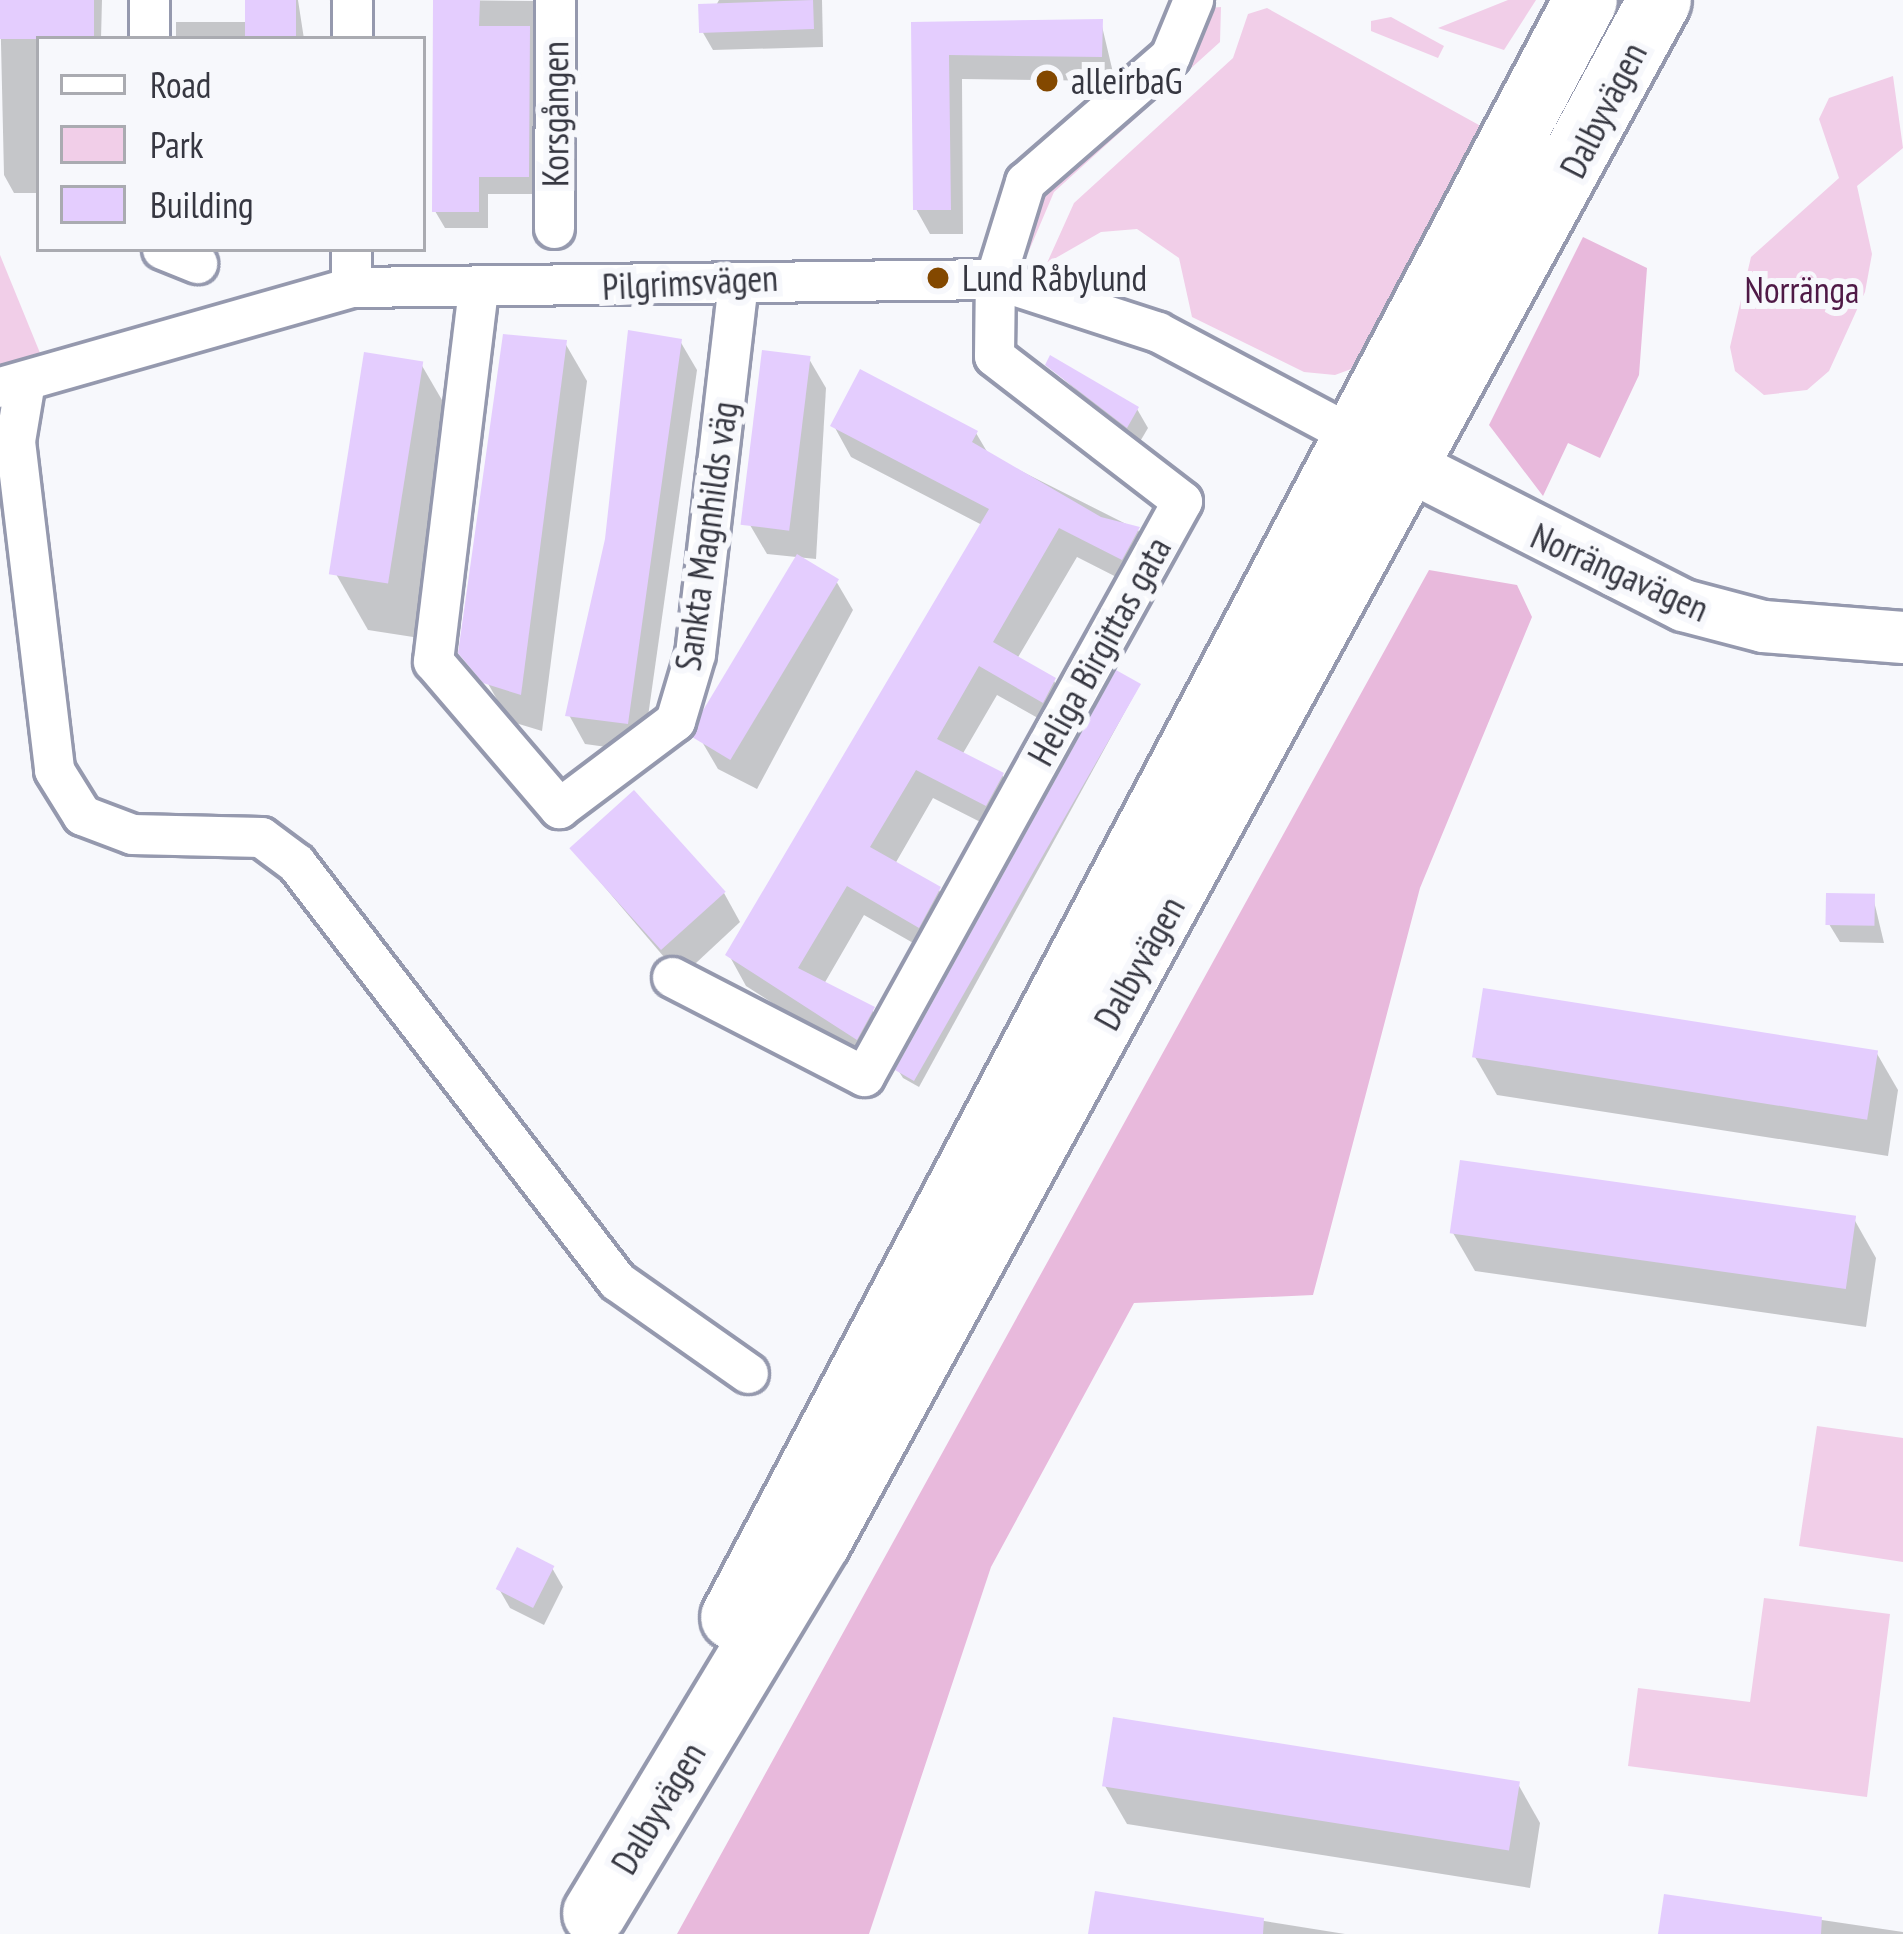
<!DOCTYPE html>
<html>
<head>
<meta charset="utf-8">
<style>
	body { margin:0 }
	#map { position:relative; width:1903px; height:1934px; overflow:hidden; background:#f7f8fc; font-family:"PT Sans Narrow",sans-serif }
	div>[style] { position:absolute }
	.green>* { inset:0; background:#f1cee8 }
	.forest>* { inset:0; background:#e8b9dc }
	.shadow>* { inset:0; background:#0003 }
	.building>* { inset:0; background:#e4cdfe; transform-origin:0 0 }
	.roads { filter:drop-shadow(3px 0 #9599ae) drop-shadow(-3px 0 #9599ae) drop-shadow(0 3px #9599ae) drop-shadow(0 -3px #9599ae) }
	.minor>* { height:39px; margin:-19.5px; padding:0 19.5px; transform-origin:19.5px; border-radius:19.5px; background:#fff }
	.tertiary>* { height:51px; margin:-25.5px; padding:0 25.5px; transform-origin:25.5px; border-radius:25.5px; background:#fff }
	.primary>* { height:63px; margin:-31.5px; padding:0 31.5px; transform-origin:31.5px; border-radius:31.5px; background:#fff }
	.dots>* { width:33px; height:33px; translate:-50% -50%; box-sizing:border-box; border:6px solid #f7f8fc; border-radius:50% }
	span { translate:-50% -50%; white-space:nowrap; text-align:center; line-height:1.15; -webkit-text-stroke:12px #f7f8fc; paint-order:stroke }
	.poi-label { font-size:36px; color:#363741 }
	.left { translate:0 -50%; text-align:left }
	.street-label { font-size:36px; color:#363741 }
	.park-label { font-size:36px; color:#4f1946 }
	.legend { position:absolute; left:36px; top:36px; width:390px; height:216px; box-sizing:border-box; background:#f7f8fc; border:3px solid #aaabb1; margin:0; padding:15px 21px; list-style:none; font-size:36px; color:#363741 }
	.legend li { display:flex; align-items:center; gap:24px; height:60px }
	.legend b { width:60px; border:3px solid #aaabb1 }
</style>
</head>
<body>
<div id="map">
	<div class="green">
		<div style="clip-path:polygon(1508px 0,1536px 0,1504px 50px,1438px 28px)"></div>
		<div style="clip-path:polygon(1221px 7px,1220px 42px,1054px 192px,1028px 253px,1032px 195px,1194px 50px,1207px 8px)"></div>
		<div style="clip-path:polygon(1267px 8px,1488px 130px,1362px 365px,1335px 375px,1304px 372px,1192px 317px,1179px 258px,1137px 229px,1101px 232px,1047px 263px,1074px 203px,1233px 58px,1248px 14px)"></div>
		<div style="clip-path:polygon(1391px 17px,1444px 46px,1438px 58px,1371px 31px,1371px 21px)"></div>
		<div style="clip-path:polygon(1893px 76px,1903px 148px,1857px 186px,1872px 254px,1865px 292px,1829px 371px,1807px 390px,1764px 395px,1735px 371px,1730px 347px,1751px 257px,1839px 178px,1819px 119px,1829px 98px)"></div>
		<div style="clip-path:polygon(0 255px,49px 375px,0 386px)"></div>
		<div style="clip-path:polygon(1817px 1426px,1903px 1438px,1903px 1562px,1799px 1546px)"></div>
		<div style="clip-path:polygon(1764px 1598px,1890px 1614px,1867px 1797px,1628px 1766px,1638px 1688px,1750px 1702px)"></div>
	</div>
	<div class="forest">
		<div style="clip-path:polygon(1583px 237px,1647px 268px,1639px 375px,1600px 458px,1568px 443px,1543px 496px,1489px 425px)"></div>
		<div style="clip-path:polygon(1429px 570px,1517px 585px,1532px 617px,1420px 888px,1313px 1295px,1134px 1303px,991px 1567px,869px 1934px,677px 1934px)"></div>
	</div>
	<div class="shadow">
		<div style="clip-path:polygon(0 0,102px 0,101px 39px,39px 39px,39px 193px,14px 193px,4px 175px)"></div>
		<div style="clip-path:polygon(248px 0,298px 0,304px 39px,176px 39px,176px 22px,247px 22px)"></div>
		<div style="clip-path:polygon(436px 0,538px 1px,537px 194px,488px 194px,488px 228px,445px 228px,435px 211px)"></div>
		<div style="clip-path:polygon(719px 0,822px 0,823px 47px,713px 50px,702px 31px)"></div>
		<div style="clip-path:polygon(1101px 22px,1115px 81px,962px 79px,963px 234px,930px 234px,916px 209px,914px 25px)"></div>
		<div style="clip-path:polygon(680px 341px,697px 370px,643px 752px,585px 744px,569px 715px,608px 539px)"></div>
		<div style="clip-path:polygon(565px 343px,587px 381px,542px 731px,509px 721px,463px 639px)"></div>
		<div style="clip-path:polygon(809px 359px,826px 388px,816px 559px,767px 554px,750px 525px)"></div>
		<div style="clip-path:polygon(421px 364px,453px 419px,426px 639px,368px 630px,336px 574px)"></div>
		<div style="clip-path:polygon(1048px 365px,1137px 409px,1148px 428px,1138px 445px)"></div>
		<div style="clip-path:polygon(834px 426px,976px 433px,989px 455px,1138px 530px,1156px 560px,1140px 589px,1077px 557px,1017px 659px,1054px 681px,1072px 711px,1061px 731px,997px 695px,962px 755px,1002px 775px,1020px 806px,1004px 834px,933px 798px,895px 864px,939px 890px,956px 920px,936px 956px,864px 915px,824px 984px,872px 1010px,890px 1040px,874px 1068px,746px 986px,729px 955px,982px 525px,851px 457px)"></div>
		<div style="clip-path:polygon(836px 581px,853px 610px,757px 789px,718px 769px,701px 740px)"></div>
		<div style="clip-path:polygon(1139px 686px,919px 1087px,903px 1078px,898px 1070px)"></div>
		<div style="clip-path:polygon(573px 850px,724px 893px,740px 922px,681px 977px)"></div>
		<div style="clip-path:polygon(1873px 897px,1884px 943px,1840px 942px,1829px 924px)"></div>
		<div style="clip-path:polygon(1876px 1052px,1898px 1090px,1888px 1156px,1497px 1095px,1475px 1057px)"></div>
		<div style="clip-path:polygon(1854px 1219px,1876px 1258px,1866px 1327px,1475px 1271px,1453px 1233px)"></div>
		<div style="clip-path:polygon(552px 1568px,563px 1587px,544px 1625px,510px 1608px,499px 1589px)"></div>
		<div style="clip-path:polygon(1518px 1784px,1540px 1823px,1530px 1888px,1127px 1824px,1105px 1786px)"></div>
		<div style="clip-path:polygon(1097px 1894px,1345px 1934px,1091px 1934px)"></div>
		<div style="clip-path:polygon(1666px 1897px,1903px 1932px,1903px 1934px,1661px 1934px)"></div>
	</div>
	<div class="building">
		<div style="left:0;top:0;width:94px;height:39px"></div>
		<div style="left:245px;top:0;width:51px;height:39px"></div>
		<div style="clip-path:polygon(433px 0,480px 0,479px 26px,530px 26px,529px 177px,479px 177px,479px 212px,432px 212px)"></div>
		<div style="left:813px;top:0;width:29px;height:115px;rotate:88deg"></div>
		<div style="clip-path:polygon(1103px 19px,1102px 57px,949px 55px,951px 210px,913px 210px,911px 22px)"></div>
		<div style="clip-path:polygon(628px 330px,682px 339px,628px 724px,565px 716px,605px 539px)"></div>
		<div style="clip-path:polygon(503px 334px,567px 340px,521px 695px,483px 683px,458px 653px)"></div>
		<div style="left:762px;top:350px;width:49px;height:176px;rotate:7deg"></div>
		<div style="left:364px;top:352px;width:60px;height:225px;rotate:9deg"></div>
		<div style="clip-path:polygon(1050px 355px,1139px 407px,1127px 428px,1045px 365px)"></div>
		<div style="clip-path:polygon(860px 369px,978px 431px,972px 442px,1101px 517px,1140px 527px,1122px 560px,1059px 528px,993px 642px,1056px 678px,1043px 703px,979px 666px,937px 739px,1004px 773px,986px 806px,916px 770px,870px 847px,941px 887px,919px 928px,847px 886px,798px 968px,875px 1007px,857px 1040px,725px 955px,989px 509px,830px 426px)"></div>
		<div style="left:797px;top:554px;width:49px;height:211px;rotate:31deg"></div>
		<div style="clip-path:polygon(1116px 670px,1141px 684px,914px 1081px,895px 1070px)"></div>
		<div style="left:634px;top:790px;width:137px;height:87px;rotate:48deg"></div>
		<div style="left:1826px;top:893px;width:49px;height:32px;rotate:1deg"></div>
		<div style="left:1483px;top:988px;width:400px;height:70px;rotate:9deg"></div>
		<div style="left:1460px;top:1160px;width:400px;height:74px;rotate:8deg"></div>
		<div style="left:517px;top:1547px;width:42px;height:47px;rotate:27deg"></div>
		<div style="left:1113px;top:1717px;width:412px;height:70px;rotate:9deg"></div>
		<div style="clip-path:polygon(1095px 1891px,1264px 1918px,1263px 1934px,1088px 1934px)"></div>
		<div style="clip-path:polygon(1664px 1894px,1822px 1917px,1821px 1934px,1658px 1934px)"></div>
	</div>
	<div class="roads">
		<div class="minor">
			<div style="left:149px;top:0;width:39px;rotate:90deg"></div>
			<div style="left:352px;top:39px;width:39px;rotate:-90deg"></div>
			<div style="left:554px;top:228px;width:228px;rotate:-89.7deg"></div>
			<div style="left:162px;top:249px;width:38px;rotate:22deg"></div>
			<div style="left:351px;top:249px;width:38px;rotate:90deg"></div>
			<div style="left:478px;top:289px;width:375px;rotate:96.9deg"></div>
			<div style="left:433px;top:661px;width:194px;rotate:49.4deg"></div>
			<div style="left:559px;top:808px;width:145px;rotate:-36.9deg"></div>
			<div style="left:675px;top:721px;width:70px;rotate:-73.4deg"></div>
			<div style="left:695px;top:654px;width:372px;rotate:-83.4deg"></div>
			<div style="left:25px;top:381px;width:61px;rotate:99.5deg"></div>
			<div style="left:15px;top:441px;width:331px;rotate:83.2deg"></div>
			<div style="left:54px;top:770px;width:53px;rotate:58.1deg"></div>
			<div style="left:82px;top:815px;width:53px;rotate:20.8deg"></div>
			<div style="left:132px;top:834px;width:129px;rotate:1.3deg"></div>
			<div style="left:261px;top:837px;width:44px;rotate:36.6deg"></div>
			<div style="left:296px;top:863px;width:527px;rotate:52.48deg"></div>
			<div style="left:617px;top:1281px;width:160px;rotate:35.1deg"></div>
			<div style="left:0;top:387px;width:365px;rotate:-15.9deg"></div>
			<div style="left:351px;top:287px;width:644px;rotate:-0.71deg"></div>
			<div style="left:995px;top:279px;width:171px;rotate:18deg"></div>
			<div style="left:1158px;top:332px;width:228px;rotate:28deg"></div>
			<div style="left:672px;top:977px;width:216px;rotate:27.3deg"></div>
			<div style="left:864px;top:1076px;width:657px;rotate:-61.06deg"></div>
			<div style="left:1182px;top:501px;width:237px;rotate:-142.4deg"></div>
			<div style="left:994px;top:356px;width:77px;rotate:-89.3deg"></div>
			<div style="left:995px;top:279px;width:102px;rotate:-72.8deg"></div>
			<div style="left:1025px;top:182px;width:192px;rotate:-41deg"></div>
			<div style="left:1170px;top:56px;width:61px;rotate:-67.7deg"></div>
		</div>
		<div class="tertiary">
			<div style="left:1375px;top:448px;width:346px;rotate:27deg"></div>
			<div style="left:1683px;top:605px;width:83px;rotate:14.7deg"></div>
			<div style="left:1763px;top:626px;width:140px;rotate:4.5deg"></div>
		</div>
		<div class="primary">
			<div style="left:732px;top:1617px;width:1828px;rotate:-62.19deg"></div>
			<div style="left:594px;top:1913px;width:433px;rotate:-58.9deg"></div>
			<div style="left:818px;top:1542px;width:1756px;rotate:-61.39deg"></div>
		</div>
	</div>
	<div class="dots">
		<div style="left:1047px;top:81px;background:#834800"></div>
		<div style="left:938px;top:278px;background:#834800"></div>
	</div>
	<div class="poi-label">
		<span class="left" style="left:1071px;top:81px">alleirbaG</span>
		<span class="left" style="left:962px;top:278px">Lund Råbylund</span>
	</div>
	<div class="street-label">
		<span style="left:1603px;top:110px;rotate:-63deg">Dalbyvägen</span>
		<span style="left:555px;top:114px;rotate:-90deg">Korsgången</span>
		<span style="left:690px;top:282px;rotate:-3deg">Pilgrimsvägen</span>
		<span style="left:706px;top:536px;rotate:-82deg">Sankta Magnhilds väg</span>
		<span style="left:1620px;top:572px;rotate:24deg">Norrängavägen</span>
		<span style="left:1099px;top:651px;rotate:-61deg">Heliga Birgittas gata</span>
		<span style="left:1139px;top:963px;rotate:-61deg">Dalbyvägen</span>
		<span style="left:658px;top:1808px;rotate:-59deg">Dalbyvägen</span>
	</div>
	<div class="park-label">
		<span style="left:1802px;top:290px">Norränga</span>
	</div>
	<ul class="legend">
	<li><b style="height:15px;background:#fff"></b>Road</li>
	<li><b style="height:33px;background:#f1cee8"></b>Park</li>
	<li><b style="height:33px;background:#e4cdfe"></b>Building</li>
	</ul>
</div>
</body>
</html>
